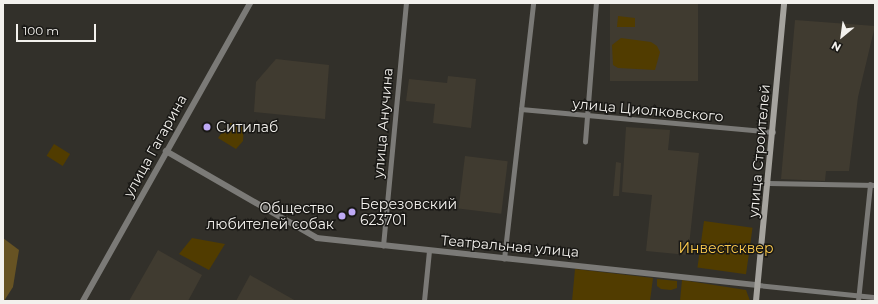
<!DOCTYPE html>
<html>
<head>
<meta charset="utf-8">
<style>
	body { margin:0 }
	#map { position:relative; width:878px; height:304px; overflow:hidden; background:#32302a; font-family:Montserrat,sans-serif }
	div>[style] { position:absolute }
	.built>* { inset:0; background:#403b30; transform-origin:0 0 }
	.green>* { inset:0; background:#513c00; transform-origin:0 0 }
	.forest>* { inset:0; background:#675323 }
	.minor>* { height:4.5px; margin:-2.25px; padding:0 2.25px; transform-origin:2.25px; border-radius:2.25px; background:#7b7a77 }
	.tertiary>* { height:5.5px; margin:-2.75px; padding:0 2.75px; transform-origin:2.75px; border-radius:2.75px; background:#7b7a77 }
	.secondary>* { height:6px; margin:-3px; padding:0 3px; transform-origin:3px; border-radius:3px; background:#a5a39e }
	.dots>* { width:11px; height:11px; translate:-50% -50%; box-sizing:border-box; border:2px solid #191815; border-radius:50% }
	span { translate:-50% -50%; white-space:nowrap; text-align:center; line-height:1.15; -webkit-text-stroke:3px #191815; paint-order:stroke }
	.street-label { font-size:14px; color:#f3f1ed }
	.poi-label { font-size:14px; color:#f3f1ed }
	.left { translate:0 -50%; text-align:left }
	.right { translate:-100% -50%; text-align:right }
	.park-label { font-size:14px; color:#fcca4d }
	.frame { position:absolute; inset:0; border:4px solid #f3f1ed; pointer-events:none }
	.north { position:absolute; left:822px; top:16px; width:40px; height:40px; -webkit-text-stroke:3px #191815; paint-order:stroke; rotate:209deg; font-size:11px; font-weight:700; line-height:16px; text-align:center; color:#f3f1ed }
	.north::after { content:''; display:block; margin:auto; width:14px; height:18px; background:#f3f1ed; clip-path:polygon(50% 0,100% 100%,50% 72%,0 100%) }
	.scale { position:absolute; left:16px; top:24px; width:80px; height:18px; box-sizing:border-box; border:2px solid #f3f1ed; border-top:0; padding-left:5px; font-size:12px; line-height:14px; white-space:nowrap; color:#f3f1ed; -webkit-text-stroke:3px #191815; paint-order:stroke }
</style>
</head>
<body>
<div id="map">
	<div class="built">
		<div style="left:610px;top:3px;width:88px;height:78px"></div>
		<div style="clip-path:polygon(795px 20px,875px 26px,858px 97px,849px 171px,826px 171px,825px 181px,781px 179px)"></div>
		<div style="clip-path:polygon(276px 59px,329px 65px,325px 119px,254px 112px,256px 82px)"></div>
		<div style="clip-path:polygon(448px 76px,476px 79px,471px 128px,433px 123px,435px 104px,406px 101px,409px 79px,447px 83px)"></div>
		<div style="clip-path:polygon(626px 127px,670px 130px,668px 150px,699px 153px,688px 255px,646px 251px,652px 195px,622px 192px)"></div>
		<div style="left:465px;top:156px;width:43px;height:53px;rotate:7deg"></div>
		<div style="clip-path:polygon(616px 162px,621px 163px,619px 196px,613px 196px)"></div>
		<div style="clip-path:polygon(158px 250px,202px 275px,188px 301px,129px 301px)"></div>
		<div style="clip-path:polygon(250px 275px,296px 301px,236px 301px)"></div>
	</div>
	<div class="green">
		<div style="clip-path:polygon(618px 16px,635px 18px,635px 27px,617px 27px)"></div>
		<div style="clip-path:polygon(621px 38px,651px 42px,657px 46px,660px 52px,655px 70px,618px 68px,613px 65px,612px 45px)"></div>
		<div style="clip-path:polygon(229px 123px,244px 123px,243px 141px,236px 149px,218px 138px)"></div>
		<div style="left:54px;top:144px;width:19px;height:14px;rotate:32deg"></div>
		<div style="left:704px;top:221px;width:49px;height:47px;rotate:8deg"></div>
		<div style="clip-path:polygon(192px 238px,225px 244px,209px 270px,179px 254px)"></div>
		<div style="clip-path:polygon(575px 269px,653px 278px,650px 301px,572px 301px)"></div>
		<div style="clip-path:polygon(657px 279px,677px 281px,677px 288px,671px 290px,661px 289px,657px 286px)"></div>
		<div style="clip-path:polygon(682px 280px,746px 290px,750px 301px,680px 301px)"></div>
	</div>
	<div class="forest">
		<div style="clip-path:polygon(3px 238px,19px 250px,13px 287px,4px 301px)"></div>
	</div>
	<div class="minor">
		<div style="left:521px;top:109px;width:253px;rotate:5.2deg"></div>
		<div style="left:585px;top:142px;width:139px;rotate:-85.5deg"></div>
		<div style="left:769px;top:183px;width:106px;rotate:1.1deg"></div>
		<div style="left:383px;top:246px;width:244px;rotate:-84.6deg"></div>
		<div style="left:504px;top:259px;width:258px;rotate:-83.5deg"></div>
		<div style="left:758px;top:285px;width:118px;rotate:5.9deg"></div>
		<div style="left:424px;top:301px;width:50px;rotate:-84.3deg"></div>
		<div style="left:858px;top:301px;width:117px;rotate:-84.1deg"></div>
	</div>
	<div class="tertiary">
		<div style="left:166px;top:151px;width:174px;rotate:29.9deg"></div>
		<div style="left:317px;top:238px;width:443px;rotate:6.1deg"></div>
		<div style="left:83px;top:301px;width:342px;rotate:-60.7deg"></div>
	</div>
	<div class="secondary">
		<div style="left:756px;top:301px;width:299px;rotate:-84.6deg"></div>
	</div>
	<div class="dots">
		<div style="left:207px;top:127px;background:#bea9f5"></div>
		<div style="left:352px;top:212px;background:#bea9f5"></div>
		<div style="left:342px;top:216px;background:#bea9f5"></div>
	</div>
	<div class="street-label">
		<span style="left:648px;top:110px;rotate:5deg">улица Циолковского</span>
		<span style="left:383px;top:123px;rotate:-85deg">улица Анучина</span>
		<span style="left:155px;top:146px;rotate:-61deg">улица Гагарина</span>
		<span style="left:759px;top:151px;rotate:-85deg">улица Строителей</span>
		<span style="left:510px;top:246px;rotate:5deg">Театральная улица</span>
	</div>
	<div class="poi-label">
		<span class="left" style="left:216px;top:127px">Ситилаб</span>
		<span class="left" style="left:360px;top:212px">Березовский<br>623701</span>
		<span class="right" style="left:334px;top:216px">Общество<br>любителей собак</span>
	</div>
	<div class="park-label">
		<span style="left:726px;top:248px">Инвестсквер</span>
	</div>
	<div class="frame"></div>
	<div class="north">N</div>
	<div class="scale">100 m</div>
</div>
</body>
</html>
